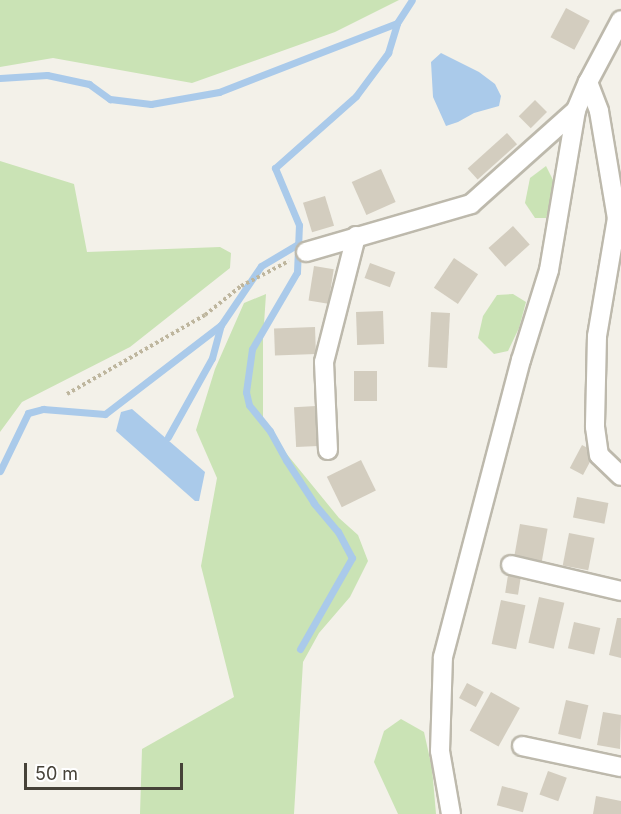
<!DOCTYPE html>
<html>
<head>
<meta charset="utf-8">
<style>
	body { margin:0 }
	#map { position:relative; width:621px; height:814px; overflow:hidden; background:#f3f1e9; font-family:Inter,sans-serif }
	div>[style] { position:absolute }
	.green>* { inset:0; background:#cae3b5 }
	.water>* { inset:0; background:#aacaea }
	.stream>* { height:7px; margin:-3.5px; padding:0 3.5px; transform-origin:3.5px; border-radius:3.5px; background:#aacaea }
	.building>* { inset:0; background:#d3cdbf; transform-origin:0 0 }
	.path>* { height:4px; margin-top:-2px; transform-origin:0; background:repeating-linear-gradient(90deg,#beb69e 0 3px,transparent 0 6px) }
	.roads { filter:drop-shadow(2px 0 #bdb9ac) drop-shadow(-2px 0 #bdb9ac) drop-shadow(0 2px #bdb9ac) drop-shadow(0 -2px #bdb9ac) }
	.street>* { height:18px; margin:-9px; padding:0 9px; transform-origin:9px; border-radius:9px; background:#fff }
	span { translate:-50% -50%; white-space:nowrap; text-align:center; line-height:1.15; -webkit-text-stroke:6px #fff; paint-order:stroke }
	.scale { position:absolute; left:24px; top:763px; width:159px; height:27px; box-sizing:border-box; border:3px solid #464238; border-top:0; padding-left:8px; font-size:18px; line-height:21px; white-space:nowrap; color:#464238; -webkit-text-stroke:4px #fff; paint-order:stroke }
</style>
</head>
<body>
<div id="map">
	<div class="green">
		<div style="clip-path:polygon(0 0,399px 0,335px 32px,192px 83px,53px 58px,0 67px)"></div>
		<div style="clip-path:polygon(0 161px,74px 184px,87px 252px,220px 247px,231px 253px,230px 268px,130px 347px,22px 402px,0 432px)"></div>
		<div style="clip-path:polygon(546px 166px,556px 186px,546px 218px,535px 218px,525px 203px,530px 178px)"></div>
		<div style="clip-path:polygon(266px 294px,263px 339px,263px 425px,339px 518px,358px 535px,368px 561px,350px 597px,319px 633px,303px 662px,294px 814px,140px 814px,142px 749px,234px 697px,201px 566px,217px 478px,196px 430px,215px 369px,244px 303px)"></div>
		<div style="clip-path:polygon(513px 294px,526px 302px,519px 328px,508px 351px,494px 354px,478px 338px,483px 316px,497px 295px)"></div>
		<div style="clip-path:polygon(401px 719px,424px 732px,432px 768px,436px 814px,398px 814px,374px 762px,384px 731px)"></div>
	</div>
	<div class="water">
		<div style="clip-path:polygon(441px 53px,479px 72px,495px 84px,501px 96px,499px 106px,474px 113px,458px 122px,446px 126px,433px 97px,431px 62px)"></div>
		<div style="clip-path:polygon(132px 409px,205px 472px,199px 501px,195px 501px,116px 431px,121px 412px)"></div>
	</div>
	<div class="stream">
		<div style="left:0;top:78px;width:47px;rotate:-3.7deg"></div>
		<div style="left:47px;top:75px;width:43px;rotate:12.1deg"></div>
		<div style="left:89px;top:84px;width:26px;rotate:36deg"></div>
		<div style="left:110px;top:99px;width:41px;rotate:7deg"></div>
		<div style="left:151px;top:104px;width:69px;rotate:-10deg"></div>
		<div style="left:219px;top:92px;width:191px;rotate:-21.2deg"></div>
		<div style="left:397px;top:23px;width:27px;rotate:-57deg"></div>
		<div style="left:168px;top:437px;width:90px;rotate:-60.9deg"></div>
		<div style="left:212px;top:358px;width:34px;rotate:-75deg"></div>
		<div style="left:221px;top:325px;width:71px;rotate:-55.9deg"></div>
		<div style="left:261px;top:266px;width:43px;rotate:-30.7deg"></div>
		<div style="left:0;top:471px;width:64px;rotate:-64.2deg"></div>
		<div style="left:28px;top:413px;width:16px;rotate:-15deg"></div>
		<div style="left:43px;top:409px;width:62px;rotate:4.6deg"></div>
		<div style="left:105px;top:414px;width:146px;rotate:-37.5deg"></div>
		<div style="left:300px;top:649px;width:105px;rotate:-60.3deg"></div>
		<div style="left:352px;top:558px;width:30px;rotate:-118deg"></div>
		<div style="left:338px;top:532px;width:38px;rotate:-130deg"></div>
		<div style="left:314px;top:503px;width:51px;rotate:-123.1deg"></div>
		<div style="left:286px;top:460px;width:33px;rotate:-119deg"></div>
		<div style="left:270px;top:431px;width:33px;rotate:-129deg"></div>
		<div style="left:249px;top:405px;width:13px;rotate:-103deg"></div>
		<div style="left:246px;top:392px;width:43px;rotate:-82.1deg"></div>
		<div style="left:252px;top:349px;width:89px;rotate:-59.7deg"></div>
		<div style="left:297px;top:272px;width:47px;rotate:-87.6deg"></div>
		<div style="left:299px;top:225px;width:62px;rotate:-112.8deg"></div>
		<div style="left:275px;top:168px;width:108px;rotate:-41.6deg"></div>
		<div style="left:356px;top:96px;width:54px;rotate:-53.3deg"></div>
		<div style="left:388px;top:53px;width:31px;rotate:-73deg"></div>
	</div>
	<div class="building">
		<div style="left:566px;top:8px;width:27px;height:33px;rotate:28deg"></div>
		<div style="left:535px;top:100px;width:17px;height:23px;rotate:45deg"></div>
		<div style="left:507px;top:133px;width:15px;height:53px;rotate:48deg"></div>
		<div style="left:381px;top:169px;width:36px;height:32px;rotate:66deg"></div>
		<div style="left:325px;top:196px;width:31px;height:23px;rotate:73deg"></div>
		<div style="left:513px;top:226px;width:25px;height:33px;rotate:48deg"></div>
		<div style="left:454px;top:258px;width:29px;height:36px;rotate:34deg"></div>
		<div style="left:370px;top:263px;width:27px;height:16px;rotate:20deg"></div>
		<div style="left:314px;top:266px;width:20px;height:35px;rotate:9deg"></div>
		<div style="left:383px;top:311px;width:33px;height:27px;rotate:88deg"></div>
		<div style="left:431px;top:312px;width:19px;height:55px;rotate:3deg"></div>
		<div style="left:315px;top:327px;width:27px;height:41px;rotate:88deg"></div>
		<div style="left:354px;top:371px;width:23px;height:30px"></div>
		<div style="left:316px;top:406px;width:40px;height:22px;rotate:87deg"></div>
		<div style="left:582px;top:445px;width:15px;height:26px;rotate:28deg"></div>
		<div style="left:361px;top:460px;width:34px;height:38px;rotate:64deg"></div>
		<div style="left:577px;top:497px;width:32px;height:21px;rotate:11deg"></div>
		<div style="left:520px;top:524px;width:28px;height:33px;rotate:10deg"></div>
		<div style="left:569px;top:533px;width:26px;height:33px;rotate:11deg"></div>
		<div style="left:508px;top:575px;width:13px;height:18px;rotate:9deg"></div>
		<div style="left:539px;top:597px;width:26px;height:47px;rotate:13deg"></div>
		<div style="left:501px;top:600px;width:25px;height:45px;rotate:12deg"></div>
		<div style="clip-path:polygon(617px 618px,621px 618px,621px 658px,609px 655px)"></div>
		<div style="left:574px;top:622px;width:27px;height:27px;rotate:13deg"></div>
		<div style="left:467px;top:683px;width:19px;height:17px;rotate:28deg"></div>
		<div style="left:491px;top:692px;width:33px;height:44px;rotate:29deg"></div>
		<div style="left:566px;top:700px;width:23px;height:35px;rotate:13deg"></div>
		<div style="clip-path:polygon(603px 712px,621px 715px,620px 749px,597px 745px)"></div>
		<div style="left:548px;top:771px;width:20px;height:25px;rotate:20deg"></div>
		<div style="left:502px;top:786px;width:27px;height:20px;rotate:15deg"></div>
		<div style="clip-path:polygon(596px 796px,621px 801px,621px 814px,593px 814px)"></div>
	</div>
	<div class="path">
		<div style="left:67px;top:394px;width:159px;rotate:-29.8deg"></div>
		<div style="left:205px;top:315px;width:46px;rotate:-38.9deg"></div>
		<div style="left:241px;top:286px;width:54px;rotate:-27.5deg"></div>
	</div>
	<div class="roads">
		<div class="street">
			<div style="left:588px;top:82px;width:31px;rotate:69deg"></div>
			<div style="left:599px;top:111px;width:109px;rotate:80.5deg"></div>
			<div style="left:617px;top:218px;width:120px;rotate:99.6deg"></div>
			<div style="left:597px;top:336px;width:91px;rotate:91.3deg"></div>
			<div style="left:595px;top:427px;width:28px;rotate:82deg"></div>
			<div style="left:599px;top:455px;width:30px;rotate:44deg"></div>
			<div style="left:306px;top:252px;width:172px;rotate:-16.2deg"></div>
			<div style="left:471px;top:204px;width:141px;rotate:-41.8deg"></div>
			<div style="left:328px;top:450px;width:88px;rotate:-92.6deg"></div>
			<div style="left:324px;top:362px;width:130px;rotate:-75.7deg"></div>
			<div style="left:511px;top:565px;width:113px;rotate:13.3deg"></div>
			<div style="left:522px;top:746px;width:101px;rotate:12deg"></div>
			<div style="left:451px;top:814px;width:64px;rotate:-99.9deg"></div>
			<div style="left:440px;top:751px;width:94px;rotate:-88.2deg"></div>
			<div style="left:443px;top:657px;width:307px;rotate:-75.3deg"></div>
			<div style="left:521px;top:360px;width:94px;rotate:-72.7deg"></div>
			<div style="left:549px;top:270px;width:162px;rotate:-80.4deg"></div>
			<div style="left:576px;top:110px;width:30px;rotate:-67deg"></div>
			<div style="left:588px;top:82px;width:70px;rotate:-62deg"></div>
		</div>
	</div>
	<div class="scale">50 m</div>
</div>
</body>
</html>
